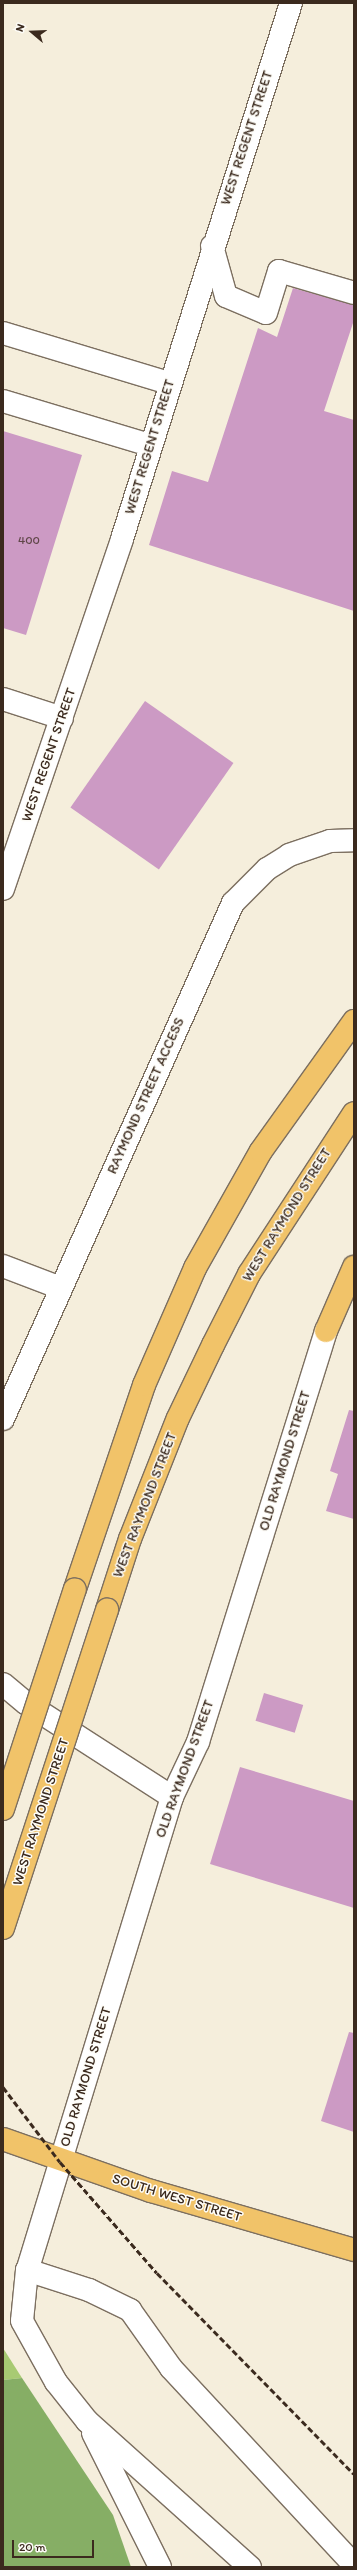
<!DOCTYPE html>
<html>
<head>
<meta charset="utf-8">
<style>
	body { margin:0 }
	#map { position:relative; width:357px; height:2570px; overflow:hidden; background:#f5eedc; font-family:Itim,sans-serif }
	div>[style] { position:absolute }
	.green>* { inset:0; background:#a8ca73 }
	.forest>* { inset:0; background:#86ae65 }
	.building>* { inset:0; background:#cc9ac4; transform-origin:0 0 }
	.roads { filter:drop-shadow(1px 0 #7c6f60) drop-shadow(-1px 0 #7c6f60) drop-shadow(0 1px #7c6f60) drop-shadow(0 -1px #7c6f60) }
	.minor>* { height:22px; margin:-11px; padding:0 11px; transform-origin:11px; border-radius:11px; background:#fff }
	.major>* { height:22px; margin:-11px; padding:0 11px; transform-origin:11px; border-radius:11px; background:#f1c369 }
	.rail>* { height:3px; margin-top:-1.5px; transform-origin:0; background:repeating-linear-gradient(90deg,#3b2a1e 0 6px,transparent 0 9px) }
	.bridges { filter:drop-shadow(1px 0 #7c6f60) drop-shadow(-1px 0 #7c6f60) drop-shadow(0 1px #7c6f60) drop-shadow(0 -1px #7c6f60) }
	.major-bridge>* { height:22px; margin:-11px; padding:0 11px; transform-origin:11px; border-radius:11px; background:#f1c369 }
	span { translate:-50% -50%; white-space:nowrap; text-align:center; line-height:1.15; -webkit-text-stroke:3px #fdfcf7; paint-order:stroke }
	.number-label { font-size:12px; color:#5f4648 }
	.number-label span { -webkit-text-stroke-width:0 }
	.street-label { font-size:14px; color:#3b2a1e }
	.frame { position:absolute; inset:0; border:4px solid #3b2a1e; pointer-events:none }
	.north { position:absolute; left:12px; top:12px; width:40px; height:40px; -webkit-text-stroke:3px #fdfcf7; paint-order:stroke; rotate:289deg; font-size:11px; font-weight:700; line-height:16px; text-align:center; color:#3b2a1e }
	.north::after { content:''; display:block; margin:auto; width:14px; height:18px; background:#3b2a1e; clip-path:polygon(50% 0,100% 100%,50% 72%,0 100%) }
	.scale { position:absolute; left:12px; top:2540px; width:82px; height:18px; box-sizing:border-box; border:2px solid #3b2a1e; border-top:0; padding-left:5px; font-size:12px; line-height:14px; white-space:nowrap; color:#3b2a1e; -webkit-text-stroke:3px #fdfcf7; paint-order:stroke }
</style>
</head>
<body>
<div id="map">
	<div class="green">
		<div style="clip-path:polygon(3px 2348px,22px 2378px,3px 2380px)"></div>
	</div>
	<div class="forest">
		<div style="clip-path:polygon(22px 2378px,113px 2515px,131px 2567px,3px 2567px,3px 2380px)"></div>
	</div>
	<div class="building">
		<div style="clip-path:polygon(293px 288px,354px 305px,354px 320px,324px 411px,354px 420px,354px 611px,149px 545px,172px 471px,208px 482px,258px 328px,277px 337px)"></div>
		<div style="clip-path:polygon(3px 431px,82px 455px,26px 635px,3px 628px)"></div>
		<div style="left:145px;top:701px;width:108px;height:130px;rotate:35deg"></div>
		<div style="clip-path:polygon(349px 1410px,354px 1411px,354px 1519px,326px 1511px,338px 1474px,330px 1471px)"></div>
		<div style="left:264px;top:1693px;width:41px;height:29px;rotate:17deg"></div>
		<div style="clip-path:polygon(240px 1767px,354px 1801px,354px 1908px,210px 1864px)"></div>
		<div style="clip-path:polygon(349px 2032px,354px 2033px,354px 2132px,321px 2121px)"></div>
	</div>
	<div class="roads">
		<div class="minor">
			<div style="left:212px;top:246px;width:52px;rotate:74.4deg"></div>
			<div style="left:226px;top:296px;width:43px;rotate:23deg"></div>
			<div style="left:266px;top:313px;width:44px;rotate:-72.8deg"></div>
			<div style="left:279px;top:271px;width:78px;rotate:16.3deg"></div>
			<div style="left:3px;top:333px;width:173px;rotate:16.8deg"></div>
			<div style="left:3px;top:401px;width:153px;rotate:16.7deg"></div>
			<div style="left:3px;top:699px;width:62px;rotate:17.9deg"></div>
			<div style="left:3px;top:889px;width:370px;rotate:-71.2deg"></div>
			<div style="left:122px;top:539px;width:562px;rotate:-72.5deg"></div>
			<div style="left:3px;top:1266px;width:62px;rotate:20.8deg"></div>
			<div style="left:326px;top:1331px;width:430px;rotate:107.3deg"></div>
			<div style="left:198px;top:1742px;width:61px;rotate:115.3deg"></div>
			<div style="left:172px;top:1797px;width:495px;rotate:107deg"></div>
			<div style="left:27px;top:2270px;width:65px;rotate:17.9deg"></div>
			<div style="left:89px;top:2290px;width:46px;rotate:26deg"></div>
			<div style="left:130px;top:2310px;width:71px;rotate:54.7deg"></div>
			<div style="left:171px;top:2368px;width:269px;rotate:47.1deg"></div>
			<div style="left:3px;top:1419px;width:565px;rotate:-65.98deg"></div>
			<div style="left:233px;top:903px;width:48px;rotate:-45deg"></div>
			<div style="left:267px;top:869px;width:26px;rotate:-32deg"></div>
			<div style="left:289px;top:855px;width:43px;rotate:-18.9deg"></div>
			<div style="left:330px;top:841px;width:24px;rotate:-2deg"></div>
			<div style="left:3px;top:1684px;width:30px;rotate:40deg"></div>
			<div style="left:26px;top:1703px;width:174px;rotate:32.8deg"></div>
			<div style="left:27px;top:2270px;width:51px;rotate:95.6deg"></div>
			<div style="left:22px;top:2321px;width:70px;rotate:60.9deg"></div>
			<div style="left:56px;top:2382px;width:50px;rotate:51.5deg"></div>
			<div style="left:87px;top:2421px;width:219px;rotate:41.9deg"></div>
			<div style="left:93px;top:2433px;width:150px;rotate:63.4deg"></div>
		</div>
		<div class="major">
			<div style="left:326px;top:1331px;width:70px;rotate:-66.4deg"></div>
			<div style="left:75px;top:1589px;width:215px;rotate:-71.3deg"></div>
			<div style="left:144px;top:1385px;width:128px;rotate:-66.4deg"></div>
			<div style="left:195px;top:1268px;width:134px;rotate:-60.6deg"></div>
			<div style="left:261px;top:1151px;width:160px;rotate:-54.4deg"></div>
			<div style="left:107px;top:1610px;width:75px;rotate:-72.1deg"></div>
			<div style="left:130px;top:1539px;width:130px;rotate:-68.4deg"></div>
			<div style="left:178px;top:1418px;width:81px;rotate:-64.4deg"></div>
			<div style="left:213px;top:1345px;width:80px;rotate:-63.1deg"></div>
			<div style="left:249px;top:1274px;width:192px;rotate:-56.9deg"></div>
			<div style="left:3px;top:2139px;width:157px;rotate:19.4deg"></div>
			<div style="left:151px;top:2191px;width:211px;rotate:16.2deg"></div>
		</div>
	</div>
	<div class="rail">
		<div style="left:3px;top:2087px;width:94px;rotate:52.8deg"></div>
		<div style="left:60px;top:2162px;width:147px;rotate:48.9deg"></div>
		<div style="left:157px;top:2273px;width:281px;rotate:45.6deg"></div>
	</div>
	<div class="bridges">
		<div class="major-bridge">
			<div style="left:3px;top:1809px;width:231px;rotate:-71.9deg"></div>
			<div style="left:3px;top:1928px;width:335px;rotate:-71.9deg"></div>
		</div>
	</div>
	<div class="number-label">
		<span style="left:29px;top:541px">400</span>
	</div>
	<div class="street-label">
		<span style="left:247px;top:138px;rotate:-72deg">WEST REGENT STREET</span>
		<span style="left:150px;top:447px;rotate:-73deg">WEST REGENT STREET</span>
		<span style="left:49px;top:755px;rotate:-71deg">WEST REGENT STREET</span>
		<span style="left:146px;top:1096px;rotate:-66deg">RAYMOND STREET ACCESS</span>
		<span style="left:287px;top:1215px;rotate:-58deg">WEST RAYMOND STREET</span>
		<span style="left:285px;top:1461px;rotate:-73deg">OLD RAYMOND STREET</span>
		<span style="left:145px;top:1505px;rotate:-69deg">WEST RAYMOND STREET</span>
		<span style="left:185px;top:1769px;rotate:-70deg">OLD RAYMOND STREET</span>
		<span style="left:41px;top:1812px;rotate:-72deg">WEST RAYMOND STREET</span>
		<span style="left:86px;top:2077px;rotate:-73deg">OLD RAYMOND STREET</span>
		<span style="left:177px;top:2198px;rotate:17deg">SOUTH WEST STREET</span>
	</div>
	<div class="frame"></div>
	<div class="north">N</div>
	<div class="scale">20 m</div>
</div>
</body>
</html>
